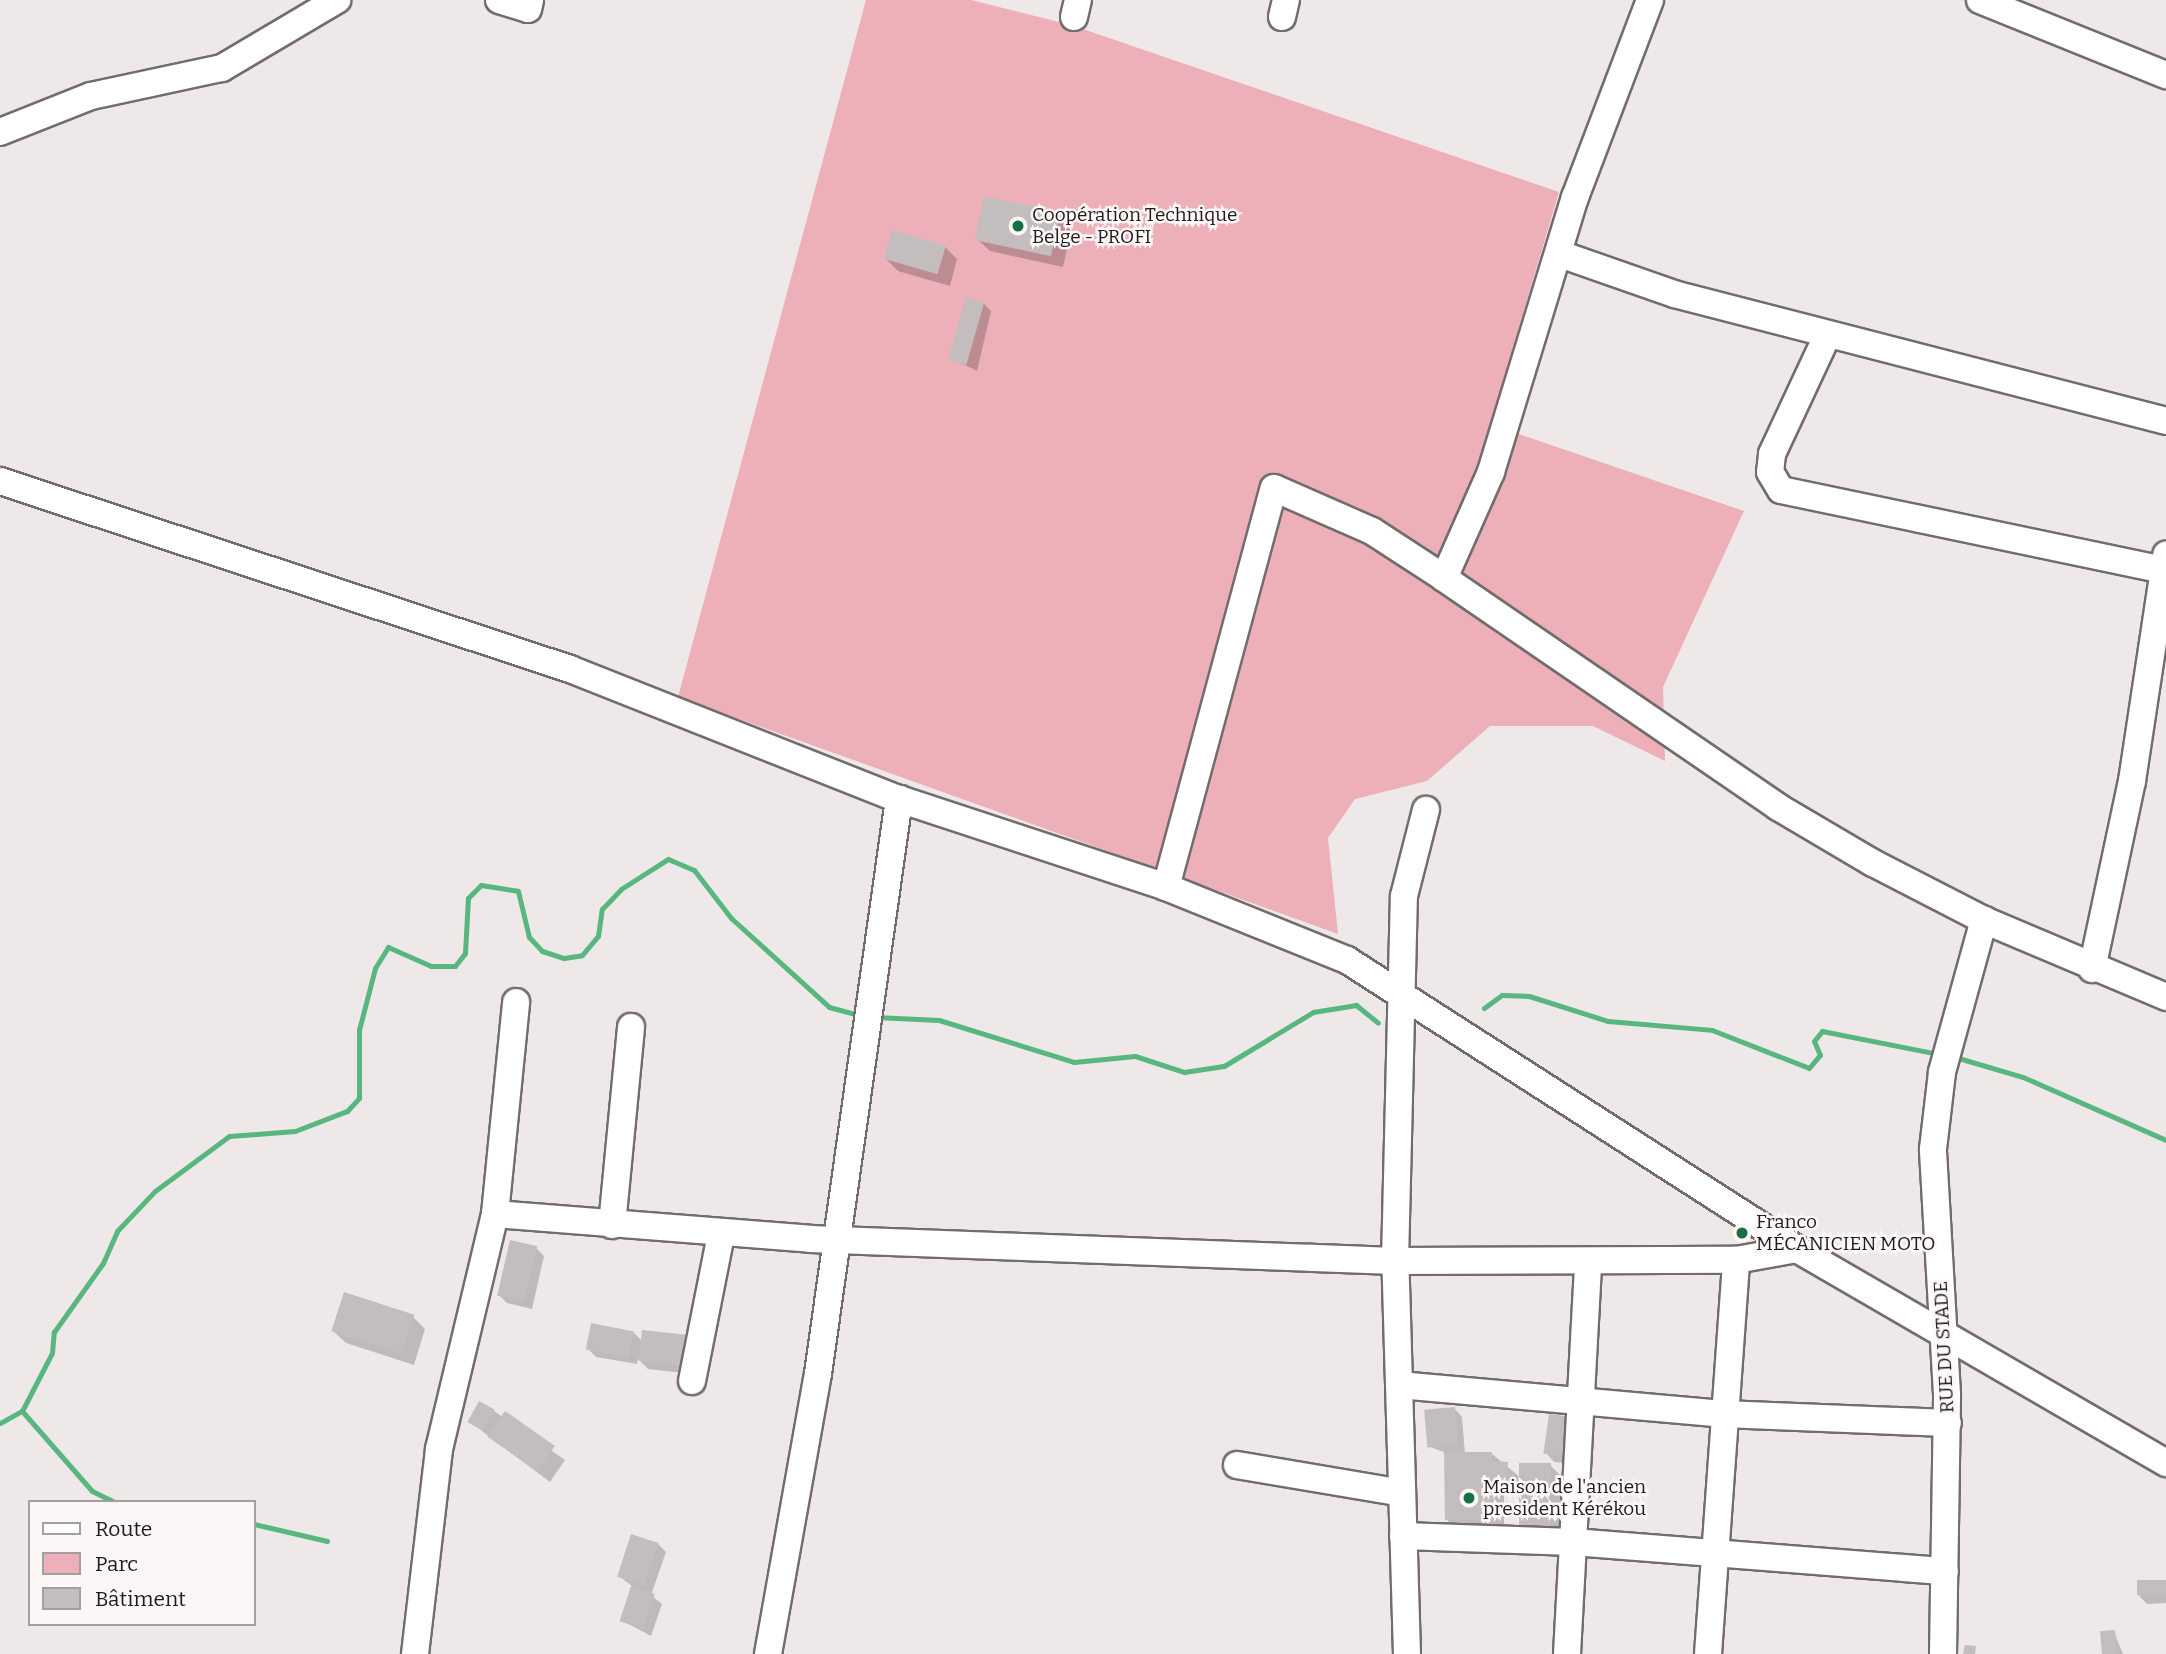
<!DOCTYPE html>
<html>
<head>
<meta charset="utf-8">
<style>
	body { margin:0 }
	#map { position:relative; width:2166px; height:1654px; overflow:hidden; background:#efe8e9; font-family:Bitter,serif }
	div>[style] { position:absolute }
	.green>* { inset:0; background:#edafb8 }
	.shadow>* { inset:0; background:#0003 }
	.stream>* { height:5px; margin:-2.5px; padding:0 2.5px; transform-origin:2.5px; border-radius:2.5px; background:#58b67f }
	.building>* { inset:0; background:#c3bdbe; transform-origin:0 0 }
	.roads { filter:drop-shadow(2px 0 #726c6d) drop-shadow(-2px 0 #726c6d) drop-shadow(0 2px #726c6d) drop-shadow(0 -2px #726c6d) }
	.minor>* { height:26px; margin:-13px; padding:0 13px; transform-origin:13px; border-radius:13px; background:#fff }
	.dots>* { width:19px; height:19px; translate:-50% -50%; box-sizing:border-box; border:4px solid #fcf6f7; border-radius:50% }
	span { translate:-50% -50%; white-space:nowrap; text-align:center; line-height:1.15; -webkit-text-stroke:5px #fcf6f7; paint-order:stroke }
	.poi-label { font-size:19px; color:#1e1b1c }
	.left { translate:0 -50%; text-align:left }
	.street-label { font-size:19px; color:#1e1b1c }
	.legend { position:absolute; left:28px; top:1500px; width:228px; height:126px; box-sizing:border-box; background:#fcf6f7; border:2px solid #a39e9f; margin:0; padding:9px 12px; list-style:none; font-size:21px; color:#1e1b1c }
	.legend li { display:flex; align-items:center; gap:14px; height:35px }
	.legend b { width:35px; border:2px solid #a39e9f }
</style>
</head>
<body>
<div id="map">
	<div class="green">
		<div style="clip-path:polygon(866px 0,971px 0,1071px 25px,1559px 192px,1492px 418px,1516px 433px,1744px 511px,1663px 687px,1665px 761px,1593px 726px,1490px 726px,1427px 781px,1355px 799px,1328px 838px,1338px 934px,678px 697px)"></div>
	</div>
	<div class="shadow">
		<div style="clip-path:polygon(1059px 214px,1072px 226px,1063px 267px,990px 251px,977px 239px)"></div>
		<div style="clip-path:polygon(945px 247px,957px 259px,950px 286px,898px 271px,886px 259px)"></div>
		<div style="clip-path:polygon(983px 303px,991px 311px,977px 371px,953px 359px)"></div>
		<div style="clip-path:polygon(536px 1248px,544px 1256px,532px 1309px,507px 1303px,499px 1295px)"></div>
		<div style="clip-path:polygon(413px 1317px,425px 1329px,414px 1365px,346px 1343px,333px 1331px)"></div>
		<div style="clip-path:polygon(633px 1332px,642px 1341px,643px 1332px,692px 1374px,648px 1369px,638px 1359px,637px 1364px,596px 1357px,588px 1349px)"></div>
		<div style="clip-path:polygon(1455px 1409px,1462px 1417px,1465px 1454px,1491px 1453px,1521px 1478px,1550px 1465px,1562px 1477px,1562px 1537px,1533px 1537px,1521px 1525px,1521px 1488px,1504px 1487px,1504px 1531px,1459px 1532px,1447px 1520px,1446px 1453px,1428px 1446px)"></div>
		<div style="clip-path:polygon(494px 1411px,565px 1460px,550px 1482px,470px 1422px)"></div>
		<div style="clip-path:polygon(1570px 1418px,1574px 1464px,1554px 1462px,1547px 1454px)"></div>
		<div style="clip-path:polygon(658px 1544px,666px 1552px,651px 1595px,662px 1604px,651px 1636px,621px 1620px,632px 1586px,619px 1576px)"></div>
		<div style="clip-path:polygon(2166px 1582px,2166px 1603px,2147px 1604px,2139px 1596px)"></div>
		<div style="clip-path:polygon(2114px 1632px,2123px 1654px,2104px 1654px)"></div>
	</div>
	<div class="stream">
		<div style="left:1484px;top:1008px;width:22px;rotate:-36deg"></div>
		<div style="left:1502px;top:995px;width:27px;rotate:2deg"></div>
		<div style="left:1529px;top:996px;width:83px;rotate:17.6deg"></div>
		<div style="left:1608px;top:1021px;width:104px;rotate:4.9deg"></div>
		<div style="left:1712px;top:1030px;width:104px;rotate:21.4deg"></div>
		<div style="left:1809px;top:1068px;width:17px;rotate:-50deg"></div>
		<div style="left:1820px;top:1055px;width:15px;rotate:-113deg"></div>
		<div style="left:1814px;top:1041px;width:13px;rotate:-51deg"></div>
		<div style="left:1822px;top:1031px;width:118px;rotate:11.2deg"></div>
		<div style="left:875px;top:1017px;width:64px;rotate:2.7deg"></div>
		<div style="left:939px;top:1020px;width:141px;rotate:17.3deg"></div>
		<div style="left:1074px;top:1062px;width:61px;rotate:-5.6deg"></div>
		<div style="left:1135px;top:1056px;width:52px;rotate:18.1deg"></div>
		<div style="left:1184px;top:1072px;width:40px;rotate:-8.5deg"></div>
		<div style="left:1224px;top:1066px;width:104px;rotate:-31.2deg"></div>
		<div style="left:1313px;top:1012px;width:44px;rotate:-9.2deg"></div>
		<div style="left:1356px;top:1005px;width:28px;rotate:39deg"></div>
		<div style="left:1955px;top:1057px;width:71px;rotate:16.4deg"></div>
		<div style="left:2023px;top:1077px;width:156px;rotate:23.8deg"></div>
		<div style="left:22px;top:1411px;width:106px;rotate:48.8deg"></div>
		<div style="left:92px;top:1491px;width:25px;rotate:26deg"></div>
		<div style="left:0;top:1423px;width:25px;rotate:-29deg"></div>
		<div style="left:22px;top:1411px;width:65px;rotate:-62.7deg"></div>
		<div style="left:52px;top:1353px;width:21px;rotate:-85deg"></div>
		<div style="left:54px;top:1332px;width:85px;rotate:-54.6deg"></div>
		<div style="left:103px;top:1263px;width:35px;rotate:-66deg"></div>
		<div style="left:117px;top:1231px;width:55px;rotate:-46.5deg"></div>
		<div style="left:155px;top:1191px;width:92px;rotate:-36.6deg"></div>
		<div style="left:229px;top:1136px;width:66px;rotate:-4.3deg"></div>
		<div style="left:295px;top:1131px;width:56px;rotate:-21deg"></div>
		<div style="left:347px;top:1111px;width:18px;rotate:-47deg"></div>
		<div style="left:359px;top:1098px;width:68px;rotate:-90deg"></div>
		<div style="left:359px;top:1030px;width:64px;rotate:-75.5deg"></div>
		<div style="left:375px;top:968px;width:25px;rotate:-58deg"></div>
		<div style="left:388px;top:947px;width:47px;rotate:23.8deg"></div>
		<div style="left:431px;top:966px;width:24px"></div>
		<div style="left:455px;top:966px;width:16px;rotate:-52deg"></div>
		<div style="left:465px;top:953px;width:55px;rotate:-86.9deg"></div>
		<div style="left:468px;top:898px;width:18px;rotate:-45deg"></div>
		<div style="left:481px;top:885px;width:37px;rotate:9deg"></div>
		<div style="left:518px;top:891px;width:47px;rotate:76.6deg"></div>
		<div style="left:529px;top:937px;width:19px;rotate:47deg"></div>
		<div style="left:542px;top:951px;width:23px;rotate:18deg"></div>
		<div style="left:564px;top:958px;width:18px;rotate:-9deg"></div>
		<div style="left:582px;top:955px;width:25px;rotate:-50deg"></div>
		<div style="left:598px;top:936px;width:27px;rotate:-82deg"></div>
		<div style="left:602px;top:909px;width:28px;rotate:-46deg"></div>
		<div style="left:621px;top:889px;width:56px;rotate:-32.6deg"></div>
		<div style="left:668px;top:859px;width:28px;rotate:23deg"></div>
		<div style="left:694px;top:870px;width:61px;rotate:52.4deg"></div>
		<div style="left:731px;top:918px;width:132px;rotate:42.2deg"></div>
		<div style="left:829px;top:1007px;width:34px;rotate:15deg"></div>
		<div style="left:254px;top:1524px;width:75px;rotate:13.1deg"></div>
	</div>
	<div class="building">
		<div style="left:984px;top:196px;width:78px;height:45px;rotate:12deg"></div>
		<div style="left:892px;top:230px;width:56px;height:30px;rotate:16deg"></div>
		<div style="left:966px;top:297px;width:19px;height:65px;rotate:16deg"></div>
		<div style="left:510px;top:1240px;width:28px;height:57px;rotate:13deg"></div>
		<div style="left:344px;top:1292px;width:74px;height:41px;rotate:18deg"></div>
		<div style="left:591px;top:1323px;width:44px;height:27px;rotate:11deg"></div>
		<div style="left:642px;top:1330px;width:47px;height:31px;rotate:6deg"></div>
		<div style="left:479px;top:1401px;width:18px;height:24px;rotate:29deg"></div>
		<div style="left:1455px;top:1407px;width:38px;height:31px;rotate:85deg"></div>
		<div style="left:505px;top:1411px;width:61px;height:31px;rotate:35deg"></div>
		<div style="left:1549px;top:1414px;width:22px;height:40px;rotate:8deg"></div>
		<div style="clip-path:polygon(1444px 1452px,1492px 1452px,1492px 1461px,1508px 1462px,1507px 1476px,1492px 1476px,1493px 1520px,1445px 1520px)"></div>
		<div style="left:1519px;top:1463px;width:32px;height:63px"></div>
		<div style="left:631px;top:1534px;width:29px;height:45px;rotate:18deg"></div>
		<div style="left:2166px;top:1580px;width:15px;height:29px;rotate:90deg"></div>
		<div style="left:631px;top:1586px;width:25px;height:37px;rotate:18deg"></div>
		<div style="left:2115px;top:1630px;width:24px;height:15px;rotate:85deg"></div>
		<div style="clip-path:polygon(1965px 1645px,1976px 1646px,1975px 1654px,1963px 1654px)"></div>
	</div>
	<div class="roads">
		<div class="minor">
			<div style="left:499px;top:0;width:30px;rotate:17deg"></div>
			<div style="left:528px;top:9px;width:9px;rotate:-77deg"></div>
			<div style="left:1650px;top:0;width:211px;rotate:110.8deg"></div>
			<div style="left:1575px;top:197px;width:288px;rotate:107deg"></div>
			<div style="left:1491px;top:472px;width:116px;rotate:113.9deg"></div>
			<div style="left:1444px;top:578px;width:405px;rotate:34.4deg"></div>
			<div style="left:1778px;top:807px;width:110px;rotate:30.5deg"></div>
			<div style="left:1873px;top:863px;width:125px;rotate:27.2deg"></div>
			<div style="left:1984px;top:920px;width:198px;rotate:22.9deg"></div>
			<div style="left:1980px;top:0;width:201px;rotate:22deg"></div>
			<div style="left:1074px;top:17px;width:17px;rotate:-77deg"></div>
			<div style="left:1282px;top:17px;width:17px;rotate:-77deg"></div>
			<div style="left:0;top:132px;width:98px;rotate:-21.6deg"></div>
			<div style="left:91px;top:96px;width:134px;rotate:-12.1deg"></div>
			<div style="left:222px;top:68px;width:134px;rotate:-30.6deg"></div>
			<div style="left:1560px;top:254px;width:121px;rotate:19.3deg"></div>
			<div style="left:1674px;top:294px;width:508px;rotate:14.47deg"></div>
			<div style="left:1827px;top:336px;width:130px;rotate:115deg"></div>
			<div style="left:1772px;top:454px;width:18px;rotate:96deg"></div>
			<div style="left:1770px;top:472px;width:21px;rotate:59deg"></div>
			<div style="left:1781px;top:490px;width:391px;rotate:11.8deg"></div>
			<div style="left:0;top:481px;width:600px;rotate:18.25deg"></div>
			<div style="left:570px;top:669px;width:354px;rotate:21.6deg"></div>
			<div style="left:899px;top:799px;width:281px;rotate:18.2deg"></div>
			<div style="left:1166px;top:887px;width:195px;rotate:22deg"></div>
			<div style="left:1347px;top:960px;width:535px;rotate:32.71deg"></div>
			<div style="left:1797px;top:1249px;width:427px;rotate:30.1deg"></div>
			<div style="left:1166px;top:887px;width:413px;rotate:-74.9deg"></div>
			<div style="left:1274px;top:488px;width:107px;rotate:23.7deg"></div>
			<div style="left:1372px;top:531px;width:86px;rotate:33.1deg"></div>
			<div style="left:2092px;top:969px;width:192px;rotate:-78deg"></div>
			<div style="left:2132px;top:781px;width:229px;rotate:-81.4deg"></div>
			<div style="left:495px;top:1214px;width:213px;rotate:-84.3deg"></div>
			<div style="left:612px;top:1225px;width:199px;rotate:-84.5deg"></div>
			<div style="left:692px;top:1381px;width:150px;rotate:-78.8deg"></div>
			<div style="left:1399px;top:1385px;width:325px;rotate:5.1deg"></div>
			<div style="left:1723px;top:1414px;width:225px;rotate:2.3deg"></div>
			<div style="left:1237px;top:1465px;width:167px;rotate:9.6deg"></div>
			<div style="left:1403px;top:1536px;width:170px;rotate:2deg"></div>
			<div style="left:1573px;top:1542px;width:373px;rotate:4.5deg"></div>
			<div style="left:415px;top:1654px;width:206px;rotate:-83.3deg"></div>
			<div style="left:439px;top:1449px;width:242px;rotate:-76.6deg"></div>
			<div style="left:495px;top:1214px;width:316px;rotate:4.5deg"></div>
			<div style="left:810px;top:1239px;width:585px;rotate:2.15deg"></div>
			<div style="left:1395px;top:1261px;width:341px;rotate:-0.2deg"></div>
			<div style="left:1736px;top:1260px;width:62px;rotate:-10.2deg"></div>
			<div style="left:768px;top:1654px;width:284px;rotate:-79.9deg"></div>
			<div style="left:818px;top:1374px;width:581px;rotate:-81.98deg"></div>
			<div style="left:1407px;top:1654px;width:393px;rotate:-91.7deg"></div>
			<div style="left:1395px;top:1261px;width:365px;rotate:-88.6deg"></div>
			<div style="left:1404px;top:896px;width:89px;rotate:-75.7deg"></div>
			<div style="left:1567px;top:1654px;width:393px;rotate:-86.9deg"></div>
			<div style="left:1708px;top:1654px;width:395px;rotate:-85.9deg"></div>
			<div style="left:1943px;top:1654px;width:260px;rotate:-89.1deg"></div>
			<div style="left:1947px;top:1394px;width:245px;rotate:-93.3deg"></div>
			<div style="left:1933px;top:1149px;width:78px;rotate:-83.3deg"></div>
			<div style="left:1942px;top:1072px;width:158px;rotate:-74.6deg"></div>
		</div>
	</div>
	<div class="dots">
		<div style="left:1018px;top:226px;background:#167043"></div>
		<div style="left:1742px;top:1233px;background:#167043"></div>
		<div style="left:1469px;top:1498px;background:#167043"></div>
	</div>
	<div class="poi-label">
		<span class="left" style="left:1032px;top:226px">Coopération Technique<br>Belge - PROFI</span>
		<span class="left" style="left:1756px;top:1233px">Franco<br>MÉCANICIEN MOTO</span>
		<span class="left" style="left:1483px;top:1498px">Maison de l'ancien<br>president Kérékou</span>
	</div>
	<div class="street-label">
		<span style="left:1944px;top:1347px;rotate:-93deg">RUE DU STADE</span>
	</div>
	<ul class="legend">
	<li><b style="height:9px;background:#fff"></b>Route</li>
	<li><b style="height:19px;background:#edafb8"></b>Parc</li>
	<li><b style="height:19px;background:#c3bdbe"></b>Bâtiment</li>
	</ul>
</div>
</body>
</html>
